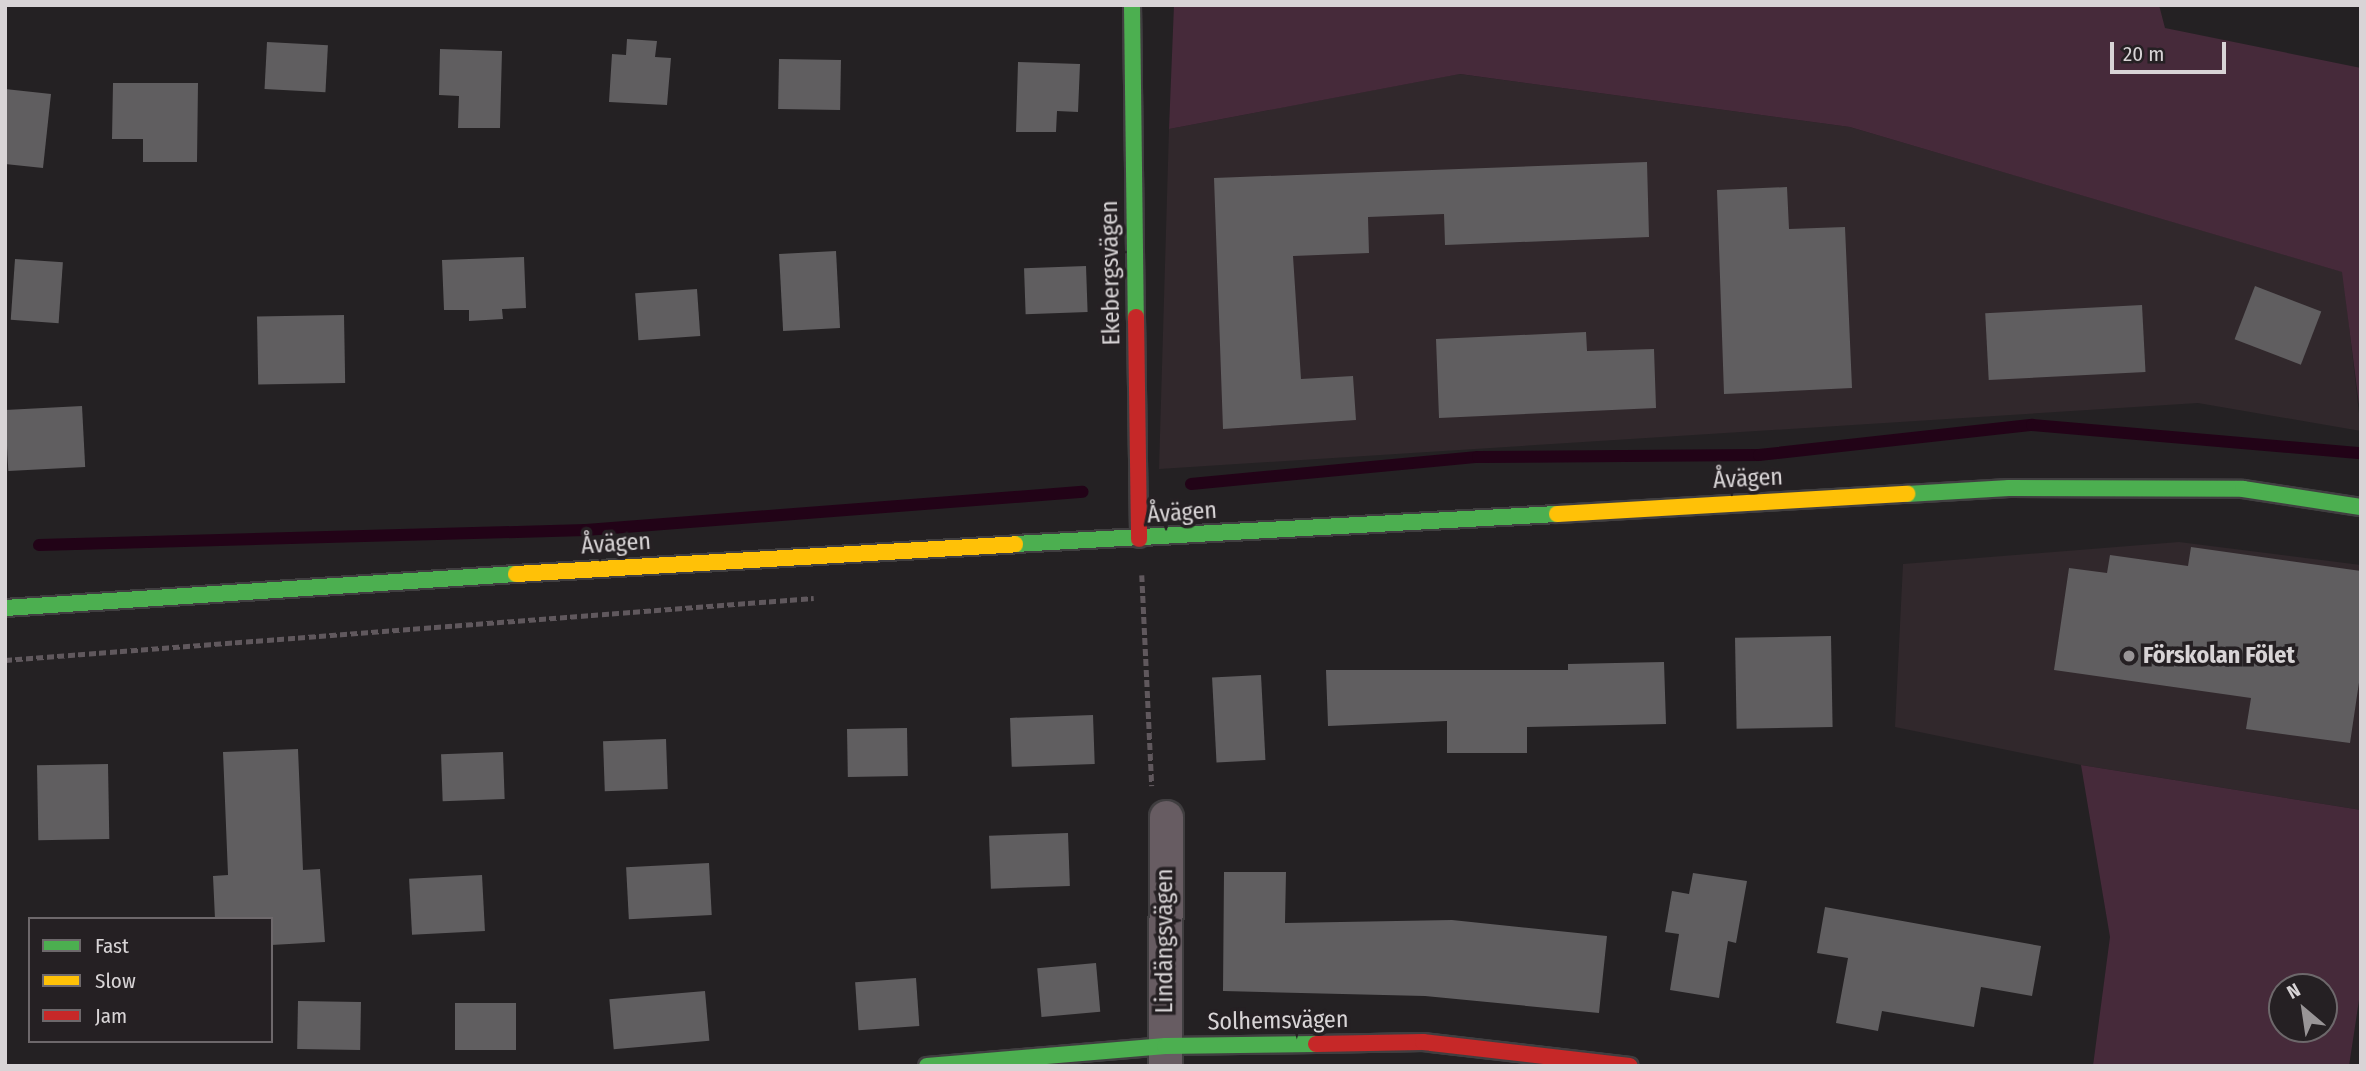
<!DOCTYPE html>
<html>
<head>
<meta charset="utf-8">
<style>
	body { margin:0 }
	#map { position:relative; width:2366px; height:1071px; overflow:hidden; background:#242123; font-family:"Fira Sans Condensed",sans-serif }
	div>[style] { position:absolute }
	.built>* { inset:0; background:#31282c }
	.green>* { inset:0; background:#462a3a }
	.stream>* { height:12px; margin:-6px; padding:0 6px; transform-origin:6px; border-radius:6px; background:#220317 }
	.building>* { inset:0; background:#605e60; transform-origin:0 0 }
	.path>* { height:4.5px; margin-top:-2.25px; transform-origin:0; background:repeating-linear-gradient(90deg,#60585d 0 7px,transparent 0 10.5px) }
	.roads { filter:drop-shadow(2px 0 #403e40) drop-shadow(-2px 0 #403e40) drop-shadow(0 2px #403e40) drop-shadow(0 -2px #403e40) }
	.street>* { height:33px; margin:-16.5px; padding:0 16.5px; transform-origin:16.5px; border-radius:16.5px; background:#675c62 }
	.fast>* { height:16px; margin:-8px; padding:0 8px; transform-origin:8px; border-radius:8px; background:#4caf50 }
	.slow>* { height:16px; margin:-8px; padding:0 8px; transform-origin:8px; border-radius:8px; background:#ffc107 }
	.jam>* { height:16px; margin:-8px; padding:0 8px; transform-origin:8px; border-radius:8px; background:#c62828 }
	.dots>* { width:19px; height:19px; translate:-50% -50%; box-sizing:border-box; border:4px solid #252023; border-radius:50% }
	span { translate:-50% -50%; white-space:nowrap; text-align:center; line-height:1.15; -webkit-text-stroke:7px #252023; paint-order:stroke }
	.street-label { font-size:24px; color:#d8d4d6 }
	.poi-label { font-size:24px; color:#d8d4d6; font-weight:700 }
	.left { translate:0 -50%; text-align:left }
	.frame { position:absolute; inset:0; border:7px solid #d8d4d6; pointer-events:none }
	.legend { position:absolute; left:28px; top:917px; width:245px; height:126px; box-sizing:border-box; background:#252023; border:2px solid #6d686b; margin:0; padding:9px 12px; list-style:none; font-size:21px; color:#d8d4d6 }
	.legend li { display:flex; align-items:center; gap:14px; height:35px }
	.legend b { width:35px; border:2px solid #6d686b }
	.north { position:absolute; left:2268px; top:973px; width:70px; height:70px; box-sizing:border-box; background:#252023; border:2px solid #6d686b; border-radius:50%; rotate:331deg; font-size:19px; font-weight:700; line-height:28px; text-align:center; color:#d8d4d6 }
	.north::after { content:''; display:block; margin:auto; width:24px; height:32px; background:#999597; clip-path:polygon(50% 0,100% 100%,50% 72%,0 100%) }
	.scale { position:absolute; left:2110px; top:42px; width:116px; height:32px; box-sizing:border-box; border:4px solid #d8d4d6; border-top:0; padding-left:9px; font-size:21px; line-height:24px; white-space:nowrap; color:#d8d4d6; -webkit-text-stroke:5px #252023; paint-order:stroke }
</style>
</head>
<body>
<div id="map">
	<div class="built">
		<div style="clip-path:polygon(1459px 74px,1850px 127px,2343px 272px,2361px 431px,2198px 403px,1159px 469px,1169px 129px)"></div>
		<div style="clip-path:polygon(2179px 542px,2361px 565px,2361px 810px,2081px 765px,1895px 727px,1903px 564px)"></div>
	</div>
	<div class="green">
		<div style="clip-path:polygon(1174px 5px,2159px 5px,2165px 28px,2361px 68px,2361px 420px,2342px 272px,1850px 127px,1460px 74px,1169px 129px)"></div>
		<div style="clip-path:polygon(evenodd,2081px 765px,2361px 810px,2361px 987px,2349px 1066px,2093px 1066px,2110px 937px,2081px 765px,2282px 987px,2324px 987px,2324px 1029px,2282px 1029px,2282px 987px)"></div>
	</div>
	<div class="stream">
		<div style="left:1191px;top:484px;width:288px;rotate:-5.4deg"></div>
		<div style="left:1478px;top:457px;width:281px;rotate:-0.4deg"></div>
		<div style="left:1759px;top:455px;width:275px;rotate:-6.3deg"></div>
		<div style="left:2032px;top:425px;width:330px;rotate:4.9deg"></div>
		<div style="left:39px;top:545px;width:547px;rotate:-1.57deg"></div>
		<div style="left:586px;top:530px;width:498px;rotate:-4.4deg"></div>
	</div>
	<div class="building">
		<div style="clip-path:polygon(627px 39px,657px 41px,655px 57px,671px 58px,667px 105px,609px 102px,612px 54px,626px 55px)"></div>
		<div style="left:267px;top:42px;width:61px;height:47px;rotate:3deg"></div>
		<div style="clip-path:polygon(440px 49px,502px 51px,500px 128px,458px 128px,459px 96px,439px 95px)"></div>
		<div style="left:779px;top:59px;width:62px;height:50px;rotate:1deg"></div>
		<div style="clip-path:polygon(1018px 62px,1080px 64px,1078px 112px,1057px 111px,1056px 132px,1016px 132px)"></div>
		<div style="clip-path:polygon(113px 83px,198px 83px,197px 162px,143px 162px,143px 139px,112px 139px)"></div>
		<div style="clip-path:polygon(5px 89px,51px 94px,43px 168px,5px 164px)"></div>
		<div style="clip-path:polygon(1647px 162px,1649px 237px,1445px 245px,1444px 214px,1368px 217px,1369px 253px,1293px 256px,1301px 379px,1353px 376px,1356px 420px,1223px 429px,1214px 178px)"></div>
		<div style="clip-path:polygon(1787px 187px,1789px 229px,1845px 227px,1852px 388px,1724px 394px,1717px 190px)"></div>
		<div style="left:836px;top:251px;width:77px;height:57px;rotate:87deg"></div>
		<div style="clip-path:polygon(524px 257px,526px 308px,502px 309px,503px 319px,469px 321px,469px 310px,444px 310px,442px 260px)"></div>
		<div style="left:15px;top:259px;width:48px;height:61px;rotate:4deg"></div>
		<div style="left:1086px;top:266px;width:46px;height:62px;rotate:88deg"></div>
		<div style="left:2255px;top:286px;width:71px;height:57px;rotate:21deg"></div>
		<div style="left:697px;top:289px;width:47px;height:62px;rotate:86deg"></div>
		<div style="left:2142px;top:305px;width:67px;height:157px;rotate:87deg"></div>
		<div style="left:344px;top:315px;width:68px;height:87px;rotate:89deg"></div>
		<div style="clip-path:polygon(1586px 332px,1587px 351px,1654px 349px,1656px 408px,1439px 418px,1436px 339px)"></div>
		<div style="left:82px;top:406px;width:61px;height:77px;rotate:87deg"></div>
		<div style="clip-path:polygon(2191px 547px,2361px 571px,2361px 669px,2350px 743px,2246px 729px,2251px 698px,2054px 670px,2069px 568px,2107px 573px,2110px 555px,2188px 566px)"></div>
		<div style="left:1831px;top:636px;width:91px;height:96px;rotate:89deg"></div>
		<div style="clip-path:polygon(1664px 662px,1666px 724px,1527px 727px,1527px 753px,1447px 753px,1447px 721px,1328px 726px,1326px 670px,1568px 670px,1568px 664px)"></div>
		<div style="left:1261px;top:675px;width:85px;height:49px;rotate:87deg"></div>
		<div style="left:1093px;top:715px;width:49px;height:83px;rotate:88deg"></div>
		<div style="left:907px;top:728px;width:48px;height:60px;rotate:89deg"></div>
		<div style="left:666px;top:739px;width:50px;height:63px;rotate:88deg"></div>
		<div style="clip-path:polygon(298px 749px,303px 870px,320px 869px,325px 942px,271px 945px,271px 919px,215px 919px,213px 876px,228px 875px,223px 752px)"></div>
		<div style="left:503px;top:752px;width:47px;height:62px;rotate:88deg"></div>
		<div style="left:108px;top:764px;width:75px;height:71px;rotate:89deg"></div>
		<div style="left:1068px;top:833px;width:53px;height:79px;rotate:88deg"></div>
		<div style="left:709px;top:863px;width:52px;height:83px;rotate:87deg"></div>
		<div style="clip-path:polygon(1224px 872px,1286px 872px,1285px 923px,1452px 920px,1607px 936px,1599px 1013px,1425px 996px,1223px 991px)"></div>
		<div style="clip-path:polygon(1693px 873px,1747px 881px,1736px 943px,1728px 941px,1719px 998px,1670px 990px,1679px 934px,1665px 932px,1672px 891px,1689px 894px)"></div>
		<div style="left:482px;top:875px;width:56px;height:73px;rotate:87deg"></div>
		<div style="clip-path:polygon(1825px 907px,2041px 946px,2032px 996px,1981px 987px,1974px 1027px,1882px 1011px,1878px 1031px,1836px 1023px,1848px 958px,1817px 953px)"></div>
		<div style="left:1096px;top:963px;width:49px;height:59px;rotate:85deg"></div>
		<div style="left:916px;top:978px;width:48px;height:61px;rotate:86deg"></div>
		<div style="left:705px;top:991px;width:50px;height:96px;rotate:85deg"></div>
		<div style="left:298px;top:1001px;width:63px;height:48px;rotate:1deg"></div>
		<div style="left:455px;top:1003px;width:61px;height:47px"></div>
	</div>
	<div class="path">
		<div style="left:1142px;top:575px;width:211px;rotate:87.3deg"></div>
		<div style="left:5px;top:660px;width:811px;rotate:-4.38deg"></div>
	</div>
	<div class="roads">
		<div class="street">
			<div style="left:1165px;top:1066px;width:249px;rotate:-89.8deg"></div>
		</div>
		<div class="fast">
			<div style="left:1132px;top:5px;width:312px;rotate:89.3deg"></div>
			<div style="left:1907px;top:494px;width:102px;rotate:-3.4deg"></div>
			<div style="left:2009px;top:488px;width:234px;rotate:0.2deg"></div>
			<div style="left:2243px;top:489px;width:119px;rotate:8.7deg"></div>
			<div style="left:1015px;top:544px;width:543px;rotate:-3.17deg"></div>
			<div style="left:5px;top:608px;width:512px;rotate:-3.81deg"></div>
			<div style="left:927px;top:1066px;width:239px;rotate:-4.8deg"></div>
			<div style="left:1165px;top:1046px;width:151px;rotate:-0.8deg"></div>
		</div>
		<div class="slow">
			<div style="left:1557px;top:514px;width:351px;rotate:-3.3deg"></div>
			<div style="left:516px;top:574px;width:500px;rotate:-3.4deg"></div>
		</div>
		<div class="jam">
			<div style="left:1136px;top:317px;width:222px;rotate:89.2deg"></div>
			<div style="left:1316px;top:1044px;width:107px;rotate:-1.1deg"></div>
			<div style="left:1423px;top:1042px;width:208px;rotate:6.6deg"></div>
		</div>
	</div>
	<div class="dots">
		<div style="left:2129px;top:656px;background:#999597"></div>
	</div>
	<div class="street-label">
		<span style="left:1111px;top:273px;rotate:-91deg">Ekebergsvägen</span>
		<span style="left:1748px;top:479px;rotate:-3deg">Åvägen</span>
		<span style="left:1182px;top:513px;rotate:-4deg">Åvägen</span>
		<span style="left:616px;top:544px;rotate:-4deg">Åvägen</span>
		<span style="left:1165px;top:941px;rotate:-90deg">Lindängsvägen</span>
		<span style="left:1278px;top:1021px;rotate:-1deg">Solhemsvägen</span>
	</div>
	<div class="poi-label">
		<span class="left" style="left:2143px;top:656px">Förskolan Fölet</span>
	</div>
	<div class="frame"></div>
	<ul class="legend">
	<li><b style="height:9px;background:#4caf50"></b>Fast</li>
	<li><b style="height:9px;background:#ffc107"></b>Slow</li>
	<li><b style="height:9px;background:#c62828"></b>Jam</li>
	</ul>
	<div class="north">N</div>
	<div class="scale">20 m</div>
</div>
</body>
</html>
